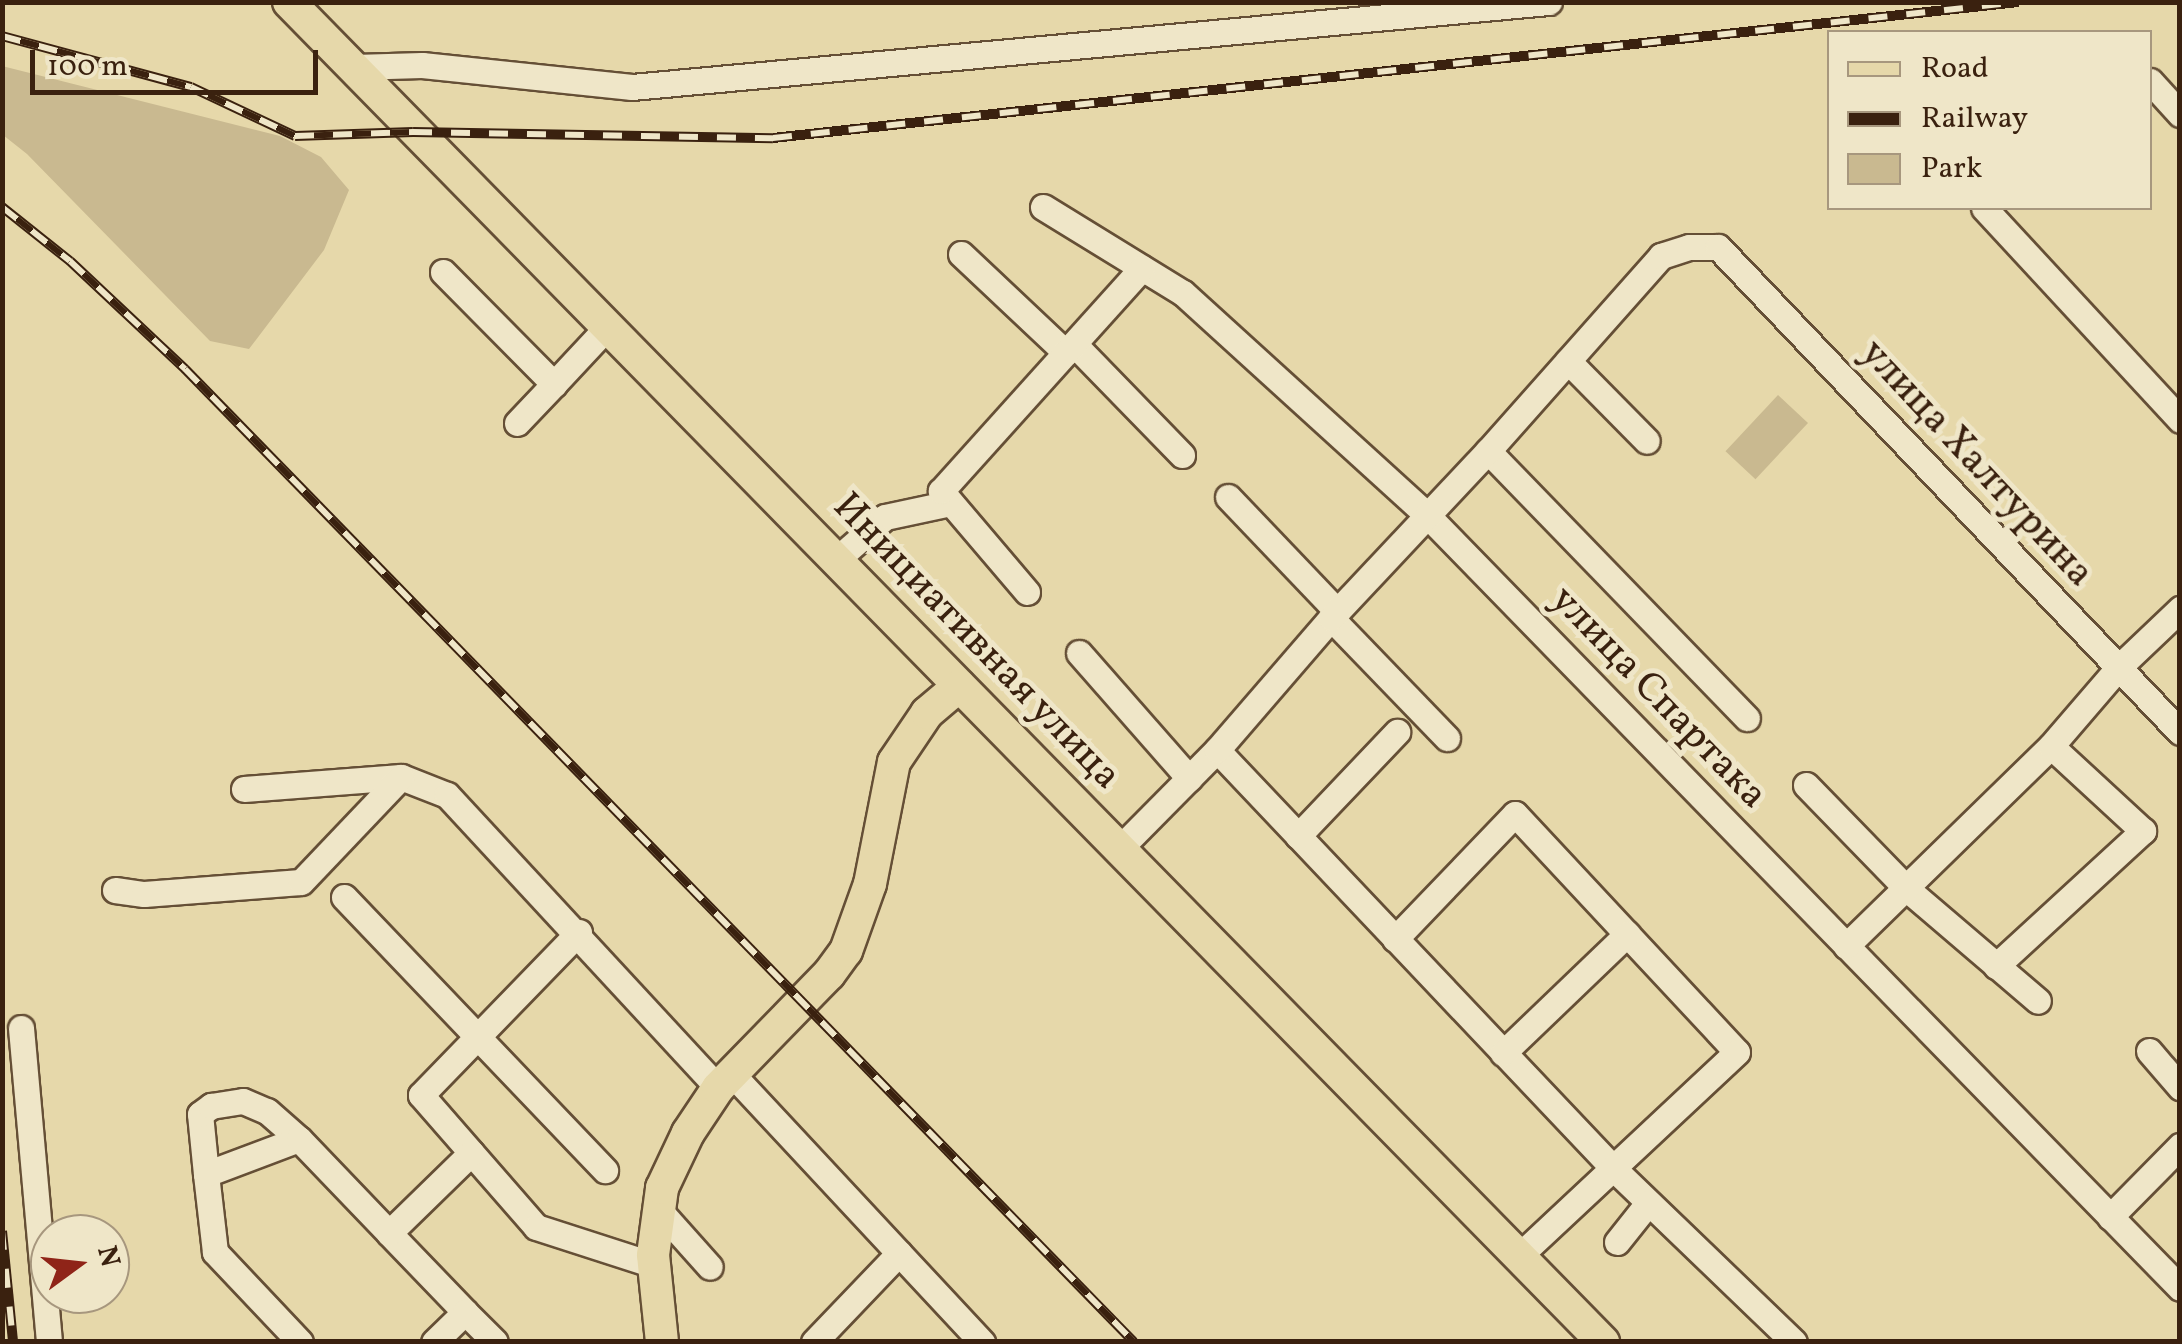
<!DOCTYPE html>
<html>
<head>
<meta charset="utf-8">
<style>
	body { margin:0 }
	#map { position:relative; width:2182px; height:1344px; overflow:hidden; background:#e6d8aa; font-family:Vollkorn,serif }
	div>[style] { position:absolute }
	.green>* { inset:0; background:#c9b990; transform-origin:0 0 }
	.roads { filter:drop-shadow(2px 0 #654f36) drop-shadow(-2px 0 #654f36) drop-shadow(0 2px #654f36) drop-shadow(0 -2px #654f36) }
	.minor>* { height:25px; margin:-12.5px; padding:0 12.5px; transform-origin:12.5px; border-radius:12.5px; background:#efe6c8 }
	.major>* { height:32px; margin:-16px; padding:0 16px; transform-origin:16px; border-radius:16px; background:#e6d8aa }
	.rail>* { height:10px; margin-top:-5px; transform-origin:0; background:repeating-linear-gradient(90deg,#efe6c8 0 19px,#3a210f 0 38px); box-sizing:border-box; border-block:2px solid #3a210f }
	span { translate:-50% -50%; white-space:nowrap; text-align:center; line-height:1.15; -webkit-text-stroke:10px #efe6c8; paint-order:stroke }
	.street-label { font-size:40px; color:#3a210f }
	.frame { position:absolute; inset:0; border:5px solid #3a210f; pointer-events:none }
	.legend { position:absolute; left:1827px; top:30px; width:325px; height:180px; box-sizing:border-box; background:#efe6c8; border:2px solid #a7977e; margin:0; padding:12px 18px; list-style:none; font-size:30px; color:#3a210f }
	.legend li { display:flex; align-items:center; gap:20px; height:50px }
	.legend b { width:50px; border:2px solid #a7977e }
	.north { position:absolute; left:30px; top:1214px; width:100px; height:100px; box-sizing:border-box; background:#efe6c8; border:2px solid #a7977e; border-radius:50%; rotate:75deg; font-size:28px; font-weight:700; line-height:40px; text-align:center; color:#3a210f }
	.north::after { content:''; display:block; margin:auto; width:35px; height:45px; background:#8f2418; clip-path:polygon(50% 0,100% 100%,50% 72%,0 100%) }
	.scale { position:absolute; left:30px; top:50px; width:288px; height:45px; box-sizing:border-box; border:5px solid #3a210f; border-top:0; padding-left:12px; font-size:30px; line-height:35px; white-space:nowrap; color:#3a210f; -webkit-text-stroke:8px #efe6c8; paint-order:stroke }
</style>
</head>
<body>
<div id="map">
	<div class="green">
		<div style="clip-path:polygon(2px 66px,280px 136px,321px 157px,349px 190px,324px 250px,249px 349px,210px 341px,27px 154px,3px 135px)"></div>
		<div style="left:1778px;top:395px;width:41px;height:77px;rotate:43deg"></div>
	</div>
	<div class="roads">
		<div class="minor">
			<div style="left:354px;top:67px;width:68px;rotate:-1.7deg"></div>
			<div style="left:422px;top:65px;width:211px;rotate:6deg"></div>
			<div style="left:632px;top:87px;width:921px;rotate:-5.3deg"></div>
			<div style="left:2150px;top:81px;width:45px;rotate:47.7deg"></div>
			<div style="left:1043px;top:207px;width:164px;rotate:31.6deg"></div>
			<div style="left:1183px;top:293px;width:330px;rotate:42.3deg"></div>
			<div style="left:1427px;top:515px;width:1079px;rotate:45.75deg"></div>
			<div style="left:1984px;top:208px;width:289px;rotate:47.2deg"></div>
			<div style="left:961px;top:254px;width:144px;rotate:43.3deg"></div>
			<div style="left:443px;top:272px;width:158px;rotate:45.3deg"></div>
			<div style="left:554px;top:384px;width:79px;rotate:-47deg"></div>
			<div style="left:1074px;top:344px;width:155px;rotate:45.8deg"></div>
			<div style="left:1568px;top:361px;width:112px;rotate:45.4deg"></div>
			<div style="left:517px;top:423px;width:54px;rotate:-46.5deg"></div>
			<div style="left:1488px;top:451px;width:372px;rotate:45.9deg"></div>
			<div style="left:1228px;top:497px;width:158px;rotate:46.3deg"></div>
			<div style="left:836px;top:560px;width:65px;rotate:-41.3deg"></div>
			<div style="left:885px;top:517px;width:67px;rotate:-12deg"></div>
			<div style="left:1027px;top:592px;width:133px;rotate:-130.4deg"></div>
			<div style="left:941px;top:491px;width:300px;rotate:-48deg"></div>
			<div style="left:1331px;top:618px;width:167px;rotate:46deg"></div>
			<div style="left:1079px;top:653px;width:167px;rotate:48.7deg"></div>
			<div style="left:1217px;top:750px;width:576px;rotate:46.55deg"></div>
			<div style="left:1613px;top:1168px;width:251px;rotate:43.9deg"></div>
			<div style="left:1806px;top:785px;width:145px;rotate:45.8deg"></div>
			<div style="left:1907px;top:889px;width:172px;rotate:40.5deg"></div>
			<div style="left:244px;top:789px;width:157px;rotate:-4.4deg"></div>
			<div style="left:401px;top:777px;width:49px;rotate:21.4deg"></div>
			<div style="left:447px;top:795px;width:399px;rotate:47.2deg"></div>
			<div style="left:1298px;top:836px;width:144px;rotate:-46.4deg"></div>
			<div style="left:1119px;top:849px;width:139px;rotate:-45.3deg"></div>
			<div style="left:1217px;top:750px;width:174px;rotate:-49.2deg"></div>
			<div style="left:1331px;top:618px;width:229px;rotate:-46.8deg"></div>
			<div style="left:1488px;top:451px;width:261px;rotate:-48.4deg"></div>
			<div style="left:1661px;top:256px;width:29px;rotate:-18deg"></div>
			<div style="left:1689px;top:247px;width:29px"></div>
			<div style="left:1718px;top:247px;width:670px;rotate:46.39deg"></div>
			<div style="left:115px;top:890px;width:29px;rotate:8deg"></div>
			<div style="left:144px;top:894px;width:157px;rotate:-4.4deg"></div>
			<div style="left:301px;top:882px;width:145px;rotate:-46.4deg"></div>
			<div style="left:344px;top:897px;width:378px;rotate:46.3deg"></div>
			<div style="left:579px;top:932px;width:227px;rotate:134.1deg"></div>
			<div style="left:421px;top:1095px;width:175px;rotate:48.9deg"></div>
			<div style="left:536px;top:1227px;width:124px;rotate:17.9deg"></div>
			<div style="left:1395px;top:939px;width:173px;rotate:-46.2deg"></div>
			<div style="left:1515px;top:814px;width:325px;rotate:47deg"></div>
			<div style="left:1737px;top:1052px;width:297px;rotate:136.9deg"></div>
			<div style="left:1846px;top:946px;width:286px;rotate:-44.3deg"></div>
			<div style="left:2051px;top:746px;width:103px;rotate:-49.3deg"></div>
			<div style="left:2118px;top:668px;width:86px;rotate:-43.6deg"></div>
			<div style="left:1996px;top:966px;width:200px;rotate:-42.6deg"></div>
			<div style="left:2143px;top:831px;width:125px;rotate:-137.3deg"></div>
			<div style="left:21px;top:1028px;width:315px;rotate:84.9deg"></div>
			<div style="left:2149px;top:1051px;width:48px;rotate:49.3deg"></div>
			<div style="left:1503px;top:1053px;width:172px;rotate:-43.8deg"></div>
			<div style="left:732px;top:1074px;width:367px;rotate:47deg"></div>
			<div style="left:206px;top:1174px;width:60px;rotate:-95.7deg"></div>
			<div style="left:200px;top:1114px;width:14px;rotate:-36deg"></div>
			<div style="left:211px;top:1106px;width:32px;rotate:-9deg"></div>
			<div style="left:243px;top:1101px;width:26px;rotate:23deg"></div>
			<div style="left:267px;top:1111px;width:43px;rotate:41.2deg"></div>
			<div style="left:659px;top:1210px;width:76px;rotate:48.2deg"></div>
			<div style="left:2110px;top:1217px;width:100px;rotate:-45.4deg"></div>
			<div style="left:389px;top:1233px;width:110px;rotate:46.1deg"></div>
			<div style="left:465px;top:1312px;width:43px;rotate:135.9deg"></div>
			<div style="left:1617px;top:1242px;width:50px;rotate:-51.5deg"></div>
			<div style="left:465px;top:1312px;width:42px;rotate:45deg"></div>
			<div style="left:300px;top:1342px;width:124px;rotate:-133.4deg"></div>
			<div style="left:215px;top:1252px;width:79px;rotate:-96.6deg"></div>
			<div style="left:206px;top:1174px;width:99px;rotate:-20.6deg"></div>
			<div style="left:299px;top:1139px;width:130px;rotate:46.2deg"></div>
			<div style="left:389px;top:1233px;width:115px;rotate:-44.3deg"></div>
			<div style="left:814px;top:1342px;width:123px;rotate:-46.3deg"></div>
		</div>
		<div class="major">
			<div style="left:289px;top:2px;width:1877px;rotate:45.56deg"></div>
			<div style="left:662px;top:1342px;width:87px;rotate:-95.9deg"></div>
			<div style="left:653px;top:1255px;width:68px;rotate:-82.3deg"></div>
			<div style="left:662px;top:1188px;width:61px;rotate:-64.7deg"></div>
			<div style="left:688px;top:1133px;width:54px;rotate:-56.3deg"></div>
			<div style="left:718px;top:1088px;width:159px;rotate:-45.8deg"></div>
			<div style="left:829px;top:974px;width:29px;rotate:-54deg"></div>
			<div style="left:846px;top:951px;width:71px;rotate:-70.3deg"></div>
			<div style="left:870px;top:884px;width:124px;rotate:-78.9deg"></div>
			<div style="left:894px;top:762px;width:59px;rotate:-56deg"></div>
			<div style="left:927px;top:713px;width:42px;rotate:-40.2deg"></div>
		</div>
	</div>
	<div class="rail">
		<div style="left:2px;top:36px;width:196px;rotate:15.1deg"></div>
		<div style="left:191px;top:87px;width:115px;rotate:25.2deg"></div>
		<div style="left:295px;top:136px;width:118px;rotate:-1.9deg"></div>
		<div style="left:413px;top:132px;width:360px;rotate:1deg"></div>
		<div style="left:773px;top:138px;width:1253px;rotate:-6.23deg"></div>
		<div style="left:2px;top:207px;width:87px;rotate:38.5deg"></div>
		<div style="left:70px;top:261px;width:158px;rotate:43.2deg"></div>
		<div style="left:185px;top:369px;width:1359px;rotate:45.72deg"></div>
		<div style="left:2px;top:1231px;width:112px;rotate:84.3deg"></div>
	</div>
	<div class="street-label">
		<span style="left:1976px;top:464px;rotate:47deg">улица Халтурина</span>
		<span style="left:976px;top:642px;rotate:46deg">Инициативная улица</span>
		<span style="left:1658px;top:698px;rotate:46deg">улица Спартака</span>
	</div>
	<div class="frame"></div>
	<ul class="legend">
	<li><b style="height:12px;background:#e6d8aa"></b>Road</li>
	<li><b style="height:12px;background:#3a210f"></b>Railway</li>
	<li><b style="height:28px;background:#c9b990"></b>Park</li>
	</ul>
	<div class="north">N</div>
	<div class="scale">100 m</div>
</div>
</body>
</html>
